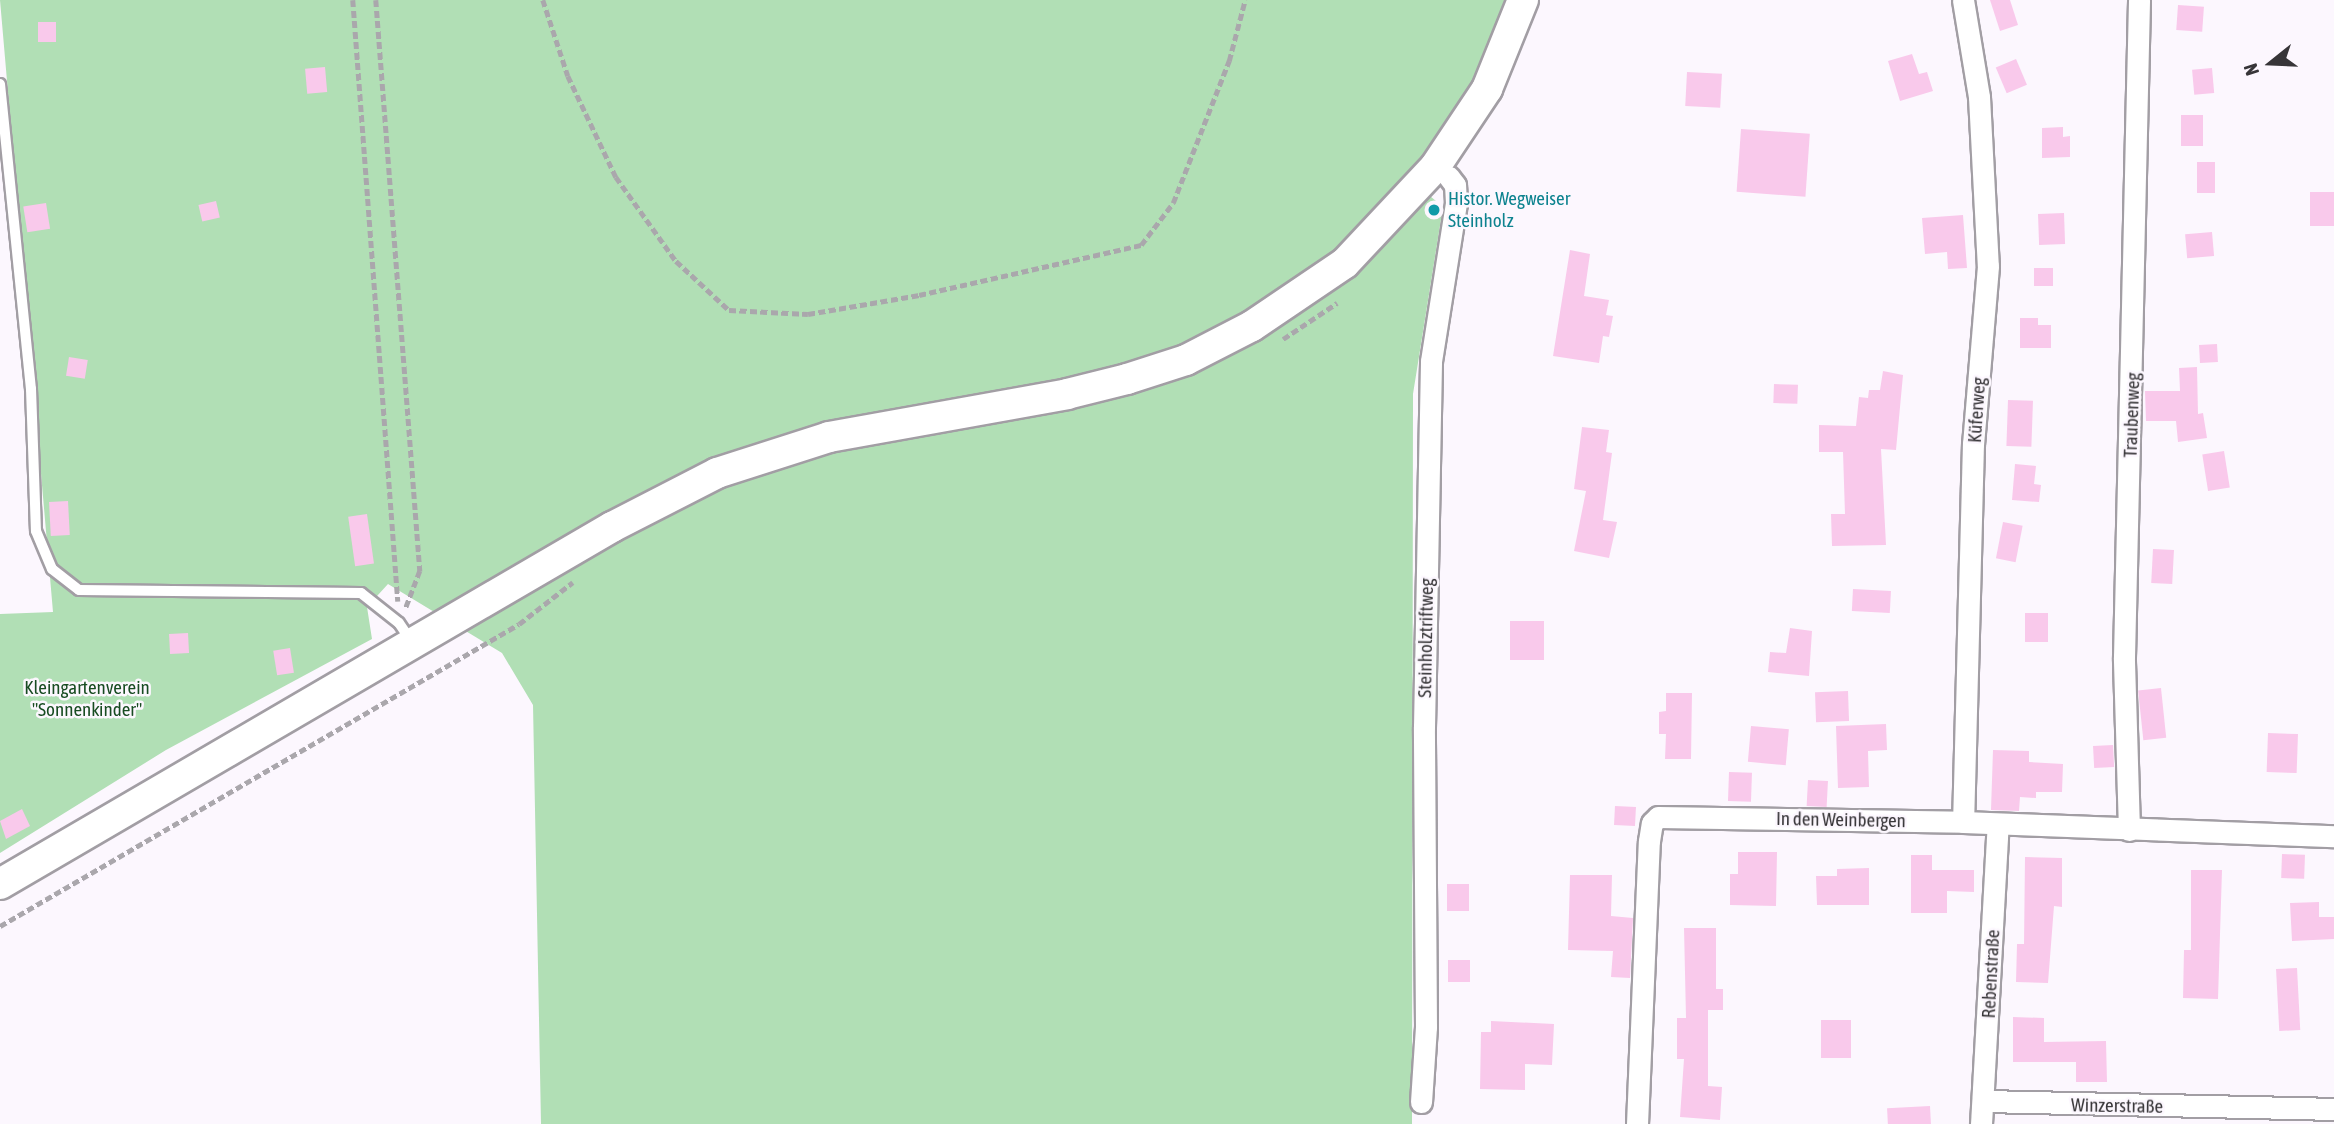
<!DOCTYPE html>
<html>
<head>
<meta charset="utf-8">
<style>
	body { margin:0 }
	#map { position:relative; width:2334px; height:1124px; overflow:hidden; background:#fcf7fe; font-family:"Asap Condensed",sans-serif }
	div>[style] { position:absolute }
	.green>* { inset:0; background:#b1dfb5 }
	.building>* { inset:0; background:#f9c9eb; transform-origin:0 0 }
	.path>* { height:4.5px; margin-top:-2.25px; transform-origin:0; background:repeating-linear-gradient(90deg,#aaa7ac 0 7px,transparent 0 10.5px) }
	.roads { filter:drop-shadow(2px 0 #a29ea4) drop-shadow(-2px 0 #a29ea4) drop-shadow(0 2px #a29ea4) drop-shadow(0 -2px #a29ea4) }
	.lane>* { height:10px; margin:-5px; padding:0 5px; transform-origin:5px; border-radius:5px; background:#fff }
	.street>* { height:21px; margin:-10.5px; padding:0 10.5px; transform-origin:10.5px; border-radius:10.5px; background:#fff }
	.secondary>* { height:30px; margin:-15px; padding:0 15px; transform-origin:15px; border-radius:15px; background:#fff }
	.dots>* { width:19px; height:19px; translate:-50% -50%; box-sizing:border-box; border:4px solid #fcf7fe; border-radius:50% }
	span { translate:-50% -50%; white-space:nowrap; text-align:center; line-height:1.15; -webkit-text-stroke:5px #fcf7fe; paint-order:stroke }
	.culture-label { font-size:19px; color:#0d838f }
	.left { translate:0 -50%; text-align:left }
	.street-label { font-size:19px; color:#373538 }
	.park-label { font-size:19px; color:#184c22 }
	.north { position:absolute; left:2236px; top:28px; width:70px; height:70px; -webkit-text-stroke:5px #fcf7fe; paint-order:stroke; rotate:252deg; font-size:19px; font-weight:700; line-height:28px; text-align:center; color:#373538 }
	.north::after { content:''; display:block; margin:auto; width:24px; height:32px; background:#373538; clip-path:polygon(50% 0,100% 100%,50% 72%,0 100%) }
</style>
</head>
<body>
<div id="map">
	<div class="green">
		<div style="clip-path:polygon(0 0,1511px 0,1482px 78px,1411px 180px,1443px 207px,1413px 394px,1412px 1124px,541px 1124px,533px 705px,502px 653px,388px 584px,367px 607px,372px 639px,166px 750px,0 853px,0 614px,53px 612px)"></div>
	</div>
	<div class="building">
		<div style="clip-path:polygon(1990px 0,2010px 0,2018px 25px,2000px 31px)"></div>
		<div style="left:2178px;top:5px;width:26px;height:25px;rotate:4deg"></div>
		<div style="left:38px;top:22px;width:18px;height:20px"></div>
		<div style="clip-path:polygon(1912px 54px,1919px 74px,1927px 72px,1933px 91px,1900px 101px,1888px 61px)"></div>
		<div style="left:2016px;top:59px;width:28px;height:22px;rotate:67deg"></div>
		<div style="left:325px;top:67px;width:25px;height:20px;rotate:85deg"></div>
		<div style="left:2212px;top:68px;width:25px;height:20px;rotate:85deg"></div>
		<div style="left:1687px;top:72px;width:35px;height:34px;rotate:3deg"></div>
		<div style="left:2181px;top:115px;width:22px;height:31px"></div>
		<div style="clip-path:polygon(2063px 127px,2063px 137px,2070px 136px,2070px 157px,2042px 158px,2042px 128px)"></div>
		<div style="left:1741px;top:129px;width:69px;height:63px;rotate:4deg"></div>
		<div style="left:2197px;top:162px;width:18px;height:31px"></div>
		<div style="left:2334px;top:192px;width:34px;height:24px;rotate:90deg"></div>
		<div style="left:216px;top:201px;width:17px;height:18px;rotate:77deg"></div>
		<div style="left:46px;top:203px;width:26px;height:23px;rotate:81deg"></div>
		<div style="left:2064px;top:213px;width:31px;height:26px;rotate:88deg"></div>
		<div style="clip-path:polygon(1963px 215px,1967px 268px,1948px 269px,1947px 252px,1925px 254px,1922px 218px)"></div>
		<div style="left:2212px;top:232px;width:24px;height:27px;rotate:85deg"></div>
		<div style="clip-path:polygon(1570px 250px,1590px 254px,1584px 296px,1609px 300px,1606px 315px,1613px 316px,1609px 337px,1603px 336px,1599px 363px,1553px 356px)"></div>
		<div style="left:2034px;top:268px;width:19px;height:18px"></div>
		<div style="clip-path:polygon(2020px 318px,2038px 318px,2038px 325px,2051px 325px,2051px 348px,2020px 348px)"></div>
		<div style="left:2217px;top:344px;width:18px;height:18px;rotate:87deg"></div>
		<div style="left:69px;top:357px;width:19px;height:19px;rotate:9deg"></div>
		<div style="clip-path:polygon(2197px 367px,2198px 414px,2203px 413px,2207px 438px,2178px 442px,2176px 421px,2146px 421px,2145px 391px,2180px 391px,2179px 368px)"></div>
		<div style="clip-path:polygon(1883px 371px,1903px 375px,1896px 450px,1881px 449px,1886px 545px,1832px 546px,1831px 514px,1845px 514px,1843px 452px,1819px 452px,1819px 425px,1856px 426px,1859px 397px,1868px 398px,1869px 390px,1880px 390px)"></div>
		<div style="left:1774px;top:384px;width:24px;height:19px;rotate:2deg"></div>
		<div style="left:2008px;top:400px;width:25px;height:46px;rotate:2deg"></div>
		<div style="clip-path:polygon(1582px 427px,1609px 430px,1606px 452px,1612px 453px,1603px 520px,1617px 522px,1609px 558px,1574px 551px,1586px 491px,1574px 489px)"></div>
		<div style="left:2224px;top:451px;width:37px;height:22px;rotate:81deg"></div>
		<div style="clip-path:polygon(2015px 464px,2036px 466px,2034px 484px,2041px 485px,2039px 502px,2012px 500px)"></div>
		<div style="left:68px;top:501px;width:34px;height:19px;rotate:87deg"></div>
		<div style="left:367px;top:514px;width:50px;height:19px;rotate:82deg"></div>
		<div style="left:2003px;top:522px;width:20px;height:37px;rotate:11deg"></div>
		<div style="left:2153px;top:549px;width:21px;height:34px;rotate:3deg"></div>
		<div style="left:1853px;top:589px;width:38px;height:22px;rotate:3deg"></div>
		<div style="left:2025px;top:613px;width:23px;height:29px"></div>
		<div style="left:1510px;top:621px;width:34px;height:39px"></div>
		<div style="clip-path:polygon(1790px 628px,1812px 631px,1809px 676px,1768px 672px,1770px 652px,1786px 653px)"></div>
		<div style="left:188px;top:633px;width:20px;height:19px;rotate:87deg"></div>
		<div style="left:290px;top:648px;width:25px;height:17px;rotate:81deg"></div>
		<div style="left:2161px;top:688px;width:50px;height:23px;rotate:84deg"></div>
		<div style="left:1848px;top:691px;width:30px;height:33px;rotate:88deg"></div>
		<div style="clip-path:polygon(1666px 693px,1692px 693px,1691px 759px,1665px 759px,1666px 734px,1659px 734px,1659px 712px,1666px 711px)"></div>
		<div style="clip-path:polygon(1886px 724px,1887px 750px,1868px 751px,1869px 787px,1838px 788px,1836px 726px)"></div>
		<div style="left:1751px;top:726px;width:38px;height:36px;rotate:5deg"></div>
		<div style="left:2268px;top:733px;width:30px;height:39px;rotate:2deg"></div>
		<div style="left:2113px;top:745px;width:22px;height:20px;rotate:87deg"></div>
		<div style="clip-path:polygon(1993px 750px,2029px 751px,2029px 762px,2063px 764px,2062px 792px,2036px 792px,2036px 798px,2020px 797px,2019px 811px,1991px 810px)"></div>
		<div style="left:1729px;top:772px;width:23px;height:29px;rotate:2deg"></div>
		<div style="left:1808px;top:780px;width:20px;height:26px;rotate:3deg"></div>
		<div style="left:1615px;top:806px;width:21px;height:19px;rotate:3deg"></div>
		<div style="clip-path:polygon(22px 809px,30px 826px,6px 839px,0 821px)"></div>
		<div style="clip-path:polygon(1738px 852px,1777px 852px,1776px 906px,1730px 905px,1730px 874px,1738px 874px)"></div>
		<div style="left:2282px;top:854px;width:23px;height:24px;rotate:2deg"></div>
		<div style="clip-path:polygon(1911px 855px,1932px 855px,1932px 870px,1974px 870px,1974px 892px,1947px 891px,1947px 913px,1911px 913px)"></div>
		<div style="clip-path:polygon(2025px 857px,2062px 858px,2062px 907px,2054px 906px,2048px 983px,2016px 982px,2017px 944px,2024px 944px)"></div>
		<div style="clip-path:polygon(1869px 868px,1869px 905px,1817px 905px,1816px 876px,1837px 876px,1837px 869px)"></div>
		<div style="clip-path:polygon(2191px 870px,2222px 870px,2218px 999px,2183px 998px,2184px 950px,2191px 950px)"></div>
		<div style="clip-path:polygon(1570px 875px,1612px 875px,1611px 916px,1633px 918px,1630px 978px,1611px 977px,1613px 951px,1568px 950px)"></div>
		<div style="left:1447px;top:884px;width:22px;height:27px"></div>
		<div style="clip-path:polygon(2319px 902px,2319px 917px,2334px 917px,2334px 939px,2292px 941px,2290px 903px)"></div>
		<div style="clip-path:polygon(1684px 928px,1716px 928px,1716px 989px,1723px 989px,1723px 1010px,1708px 1010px,1708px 1086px,1722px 1087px,1720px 1120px,1680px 1117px,1684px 1059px,1677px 1059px,1677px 1018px,1686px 1018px)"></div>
		<div style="left:1448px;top:960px;width:22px;height:22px"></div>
		<div style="left:2297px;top:968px;width:62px;height:21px;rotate:87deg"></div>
		<div style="clip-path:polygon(2013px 1017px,2044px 1018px,2044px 1042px,2106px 1041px,2107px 1082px,2076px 1082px,2076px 1062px,2013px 1062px)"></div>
		<div style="left:1821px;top:1020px;width:30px;height:38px"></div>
		<div style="clip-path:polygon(1491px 1021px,1554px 1024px,1552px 1065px,1525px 1064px,1525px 1090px,1480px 1089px,1481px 1032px,1491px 1032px)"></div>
		<div style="left:1930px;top:1106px;width:18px;height:43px;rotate:87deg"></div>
	</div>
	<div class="path">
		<div style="left:353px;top:0;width:603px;rotate:85.72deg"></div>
		<div style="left:376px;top:0;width:573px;rotate:85.59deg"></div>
		<div style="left:420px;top:571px;width:39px;rotate:111deg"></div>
		<div style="left:543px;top:0;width:80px;rotate:71.8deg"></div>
		<div style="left:568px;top:76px;width:112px;rotate:64.6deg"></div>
		<div style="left:616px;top:177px;width:103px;rotate:54.5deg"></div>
		<div style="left:676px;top:261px;width:72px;rotate:42.8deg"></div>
		<div style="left:729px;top:310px;width:79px;rotate:2.9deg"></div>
		<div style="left:808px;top:314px;width:113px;rotate:-9.7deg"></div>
		<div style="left:919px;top:295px;width:228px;rotate:-12.7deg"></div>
		<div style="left:1141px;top:245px;width:53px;rotate:-52.7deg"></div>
		<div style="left:1173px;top:203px;width:153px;rotate:-68.5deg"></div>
		<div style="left:1229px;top:61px;width:63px;rotate:-75.3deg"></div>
		<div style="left:1283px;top:339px;width:65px;rotate:-33.7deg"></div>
		<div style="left:0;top:926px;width:600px;rotate:-30.19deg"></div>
		<div style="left:519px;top:624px;width:68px;rotate:-37.9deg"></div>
	</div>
	<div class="roads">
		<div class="lane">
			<div style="left:0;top:84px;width:307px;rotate:84.2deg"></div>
			<div style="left:31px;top:389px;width:142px;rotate:88deg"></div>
			<div style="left:36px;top:531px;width:41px;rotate:67.2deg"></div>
			<div style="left:52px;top:569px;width:34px;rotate:38deg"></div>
			<div style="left:79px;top:590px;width:282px;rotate:0.6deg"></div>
			<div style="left:361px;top:593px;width:48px;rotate:38.3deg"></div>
			<div style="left:399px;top:623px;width:23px;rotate:56deg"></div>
		</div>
		<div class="street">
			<div style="left:1963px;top:0;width:98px;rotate:80.6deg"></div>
			<div style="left:1979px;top:97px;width:169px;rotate:87deg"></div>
			<div style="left:1988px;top:266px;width:178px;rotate:94.8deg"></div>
			<div style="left:1973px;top:443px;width:379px;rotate:91.5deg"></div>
			<div style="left:2129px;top:830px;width:173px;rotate:-91.7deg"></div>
			<div style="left:2124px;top:657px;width:657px;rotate:-88.69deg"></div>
			<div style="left:1984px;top:1101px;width:350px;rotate:1.3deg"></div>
			<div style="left:1421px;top:1102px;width:75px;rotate:-86.2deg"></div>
			<div style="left:1426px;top:1027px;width:300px;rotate:-90.4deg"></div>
			<div style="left:1424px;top:727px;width:366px;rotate:-88.9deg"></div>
			<div style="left:1431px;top:361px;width:160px;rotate:-81deg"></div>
			<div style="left:1456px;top:203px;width:18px;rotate:-93deg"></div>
			<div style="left:1455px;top:185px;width:10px;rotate:-127deg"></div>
			<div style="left:1637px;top:1124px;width:283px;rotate:-87.6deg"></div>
			<div style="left:1649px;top:841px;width:18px;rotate:-81deg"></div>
			<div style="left:1652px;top:823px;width:8px;rotate:-45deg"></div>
			<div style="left:1658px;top:817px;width:305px;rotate:0.9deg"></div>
			<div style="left:1963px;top:822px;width:371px;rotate:2.2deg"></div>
			<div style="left:1981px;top:1124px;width:300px;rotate:-86.8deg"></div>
		</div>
		<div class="secondary">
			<div style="left:0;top:884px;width:709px;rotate:-30.26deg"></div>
			<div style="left:612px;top:527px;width:118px;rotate:-27.2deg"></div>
			<div style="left:717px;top:473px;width:118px;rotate:-17.8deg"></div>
			<div style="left:829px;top:437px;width:242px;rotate:-10.2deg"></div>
			<div style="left:1067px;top:394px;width:62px;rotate:-14deg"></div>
			<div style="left:1127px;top:379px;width:62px;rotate:-17.9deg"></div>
			<div style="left:1186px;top:360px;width:74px;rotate:-27.3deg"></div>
			<div style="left:1252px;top:326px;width:112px;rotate:-34.1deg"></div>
			<div style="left:1345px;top:263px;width:132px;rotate:-46.8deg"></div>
			<div style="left:1435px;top:167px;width:94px;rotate:-56.3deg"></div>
			<div style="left:1487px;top:89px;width:96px;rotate:-68deg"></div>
		</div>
	</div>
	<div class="dots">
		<div style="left:1434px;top:210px;background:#0f9aa8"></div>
	</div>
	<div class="culture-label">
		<span class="left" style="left:1448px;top:210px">Histor. Wegweiser<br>Steinholz</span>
	</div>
	<div class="street-label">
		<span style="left:1977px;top:410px;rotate:-86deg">Küferweg</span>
		<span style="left:2132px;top:415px;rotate:-88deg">Traubenweg</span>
		<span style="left:1426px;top:638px;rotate:-89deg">Steinholztriftweg</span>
		<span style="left:1841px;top:820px;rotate:1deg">In den Weinbergen</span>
		<span style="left:1991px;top:974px;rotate:-87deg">Rebenstraße</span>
		<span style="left:2117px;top:1106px;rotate:1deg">Winzerstraße</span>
	</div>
	<div class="park-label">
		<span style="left:87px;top:699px">Kleingartenverein<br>"Sonnenkinder"</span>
	</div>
	<div class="north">N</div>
</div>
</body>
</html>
